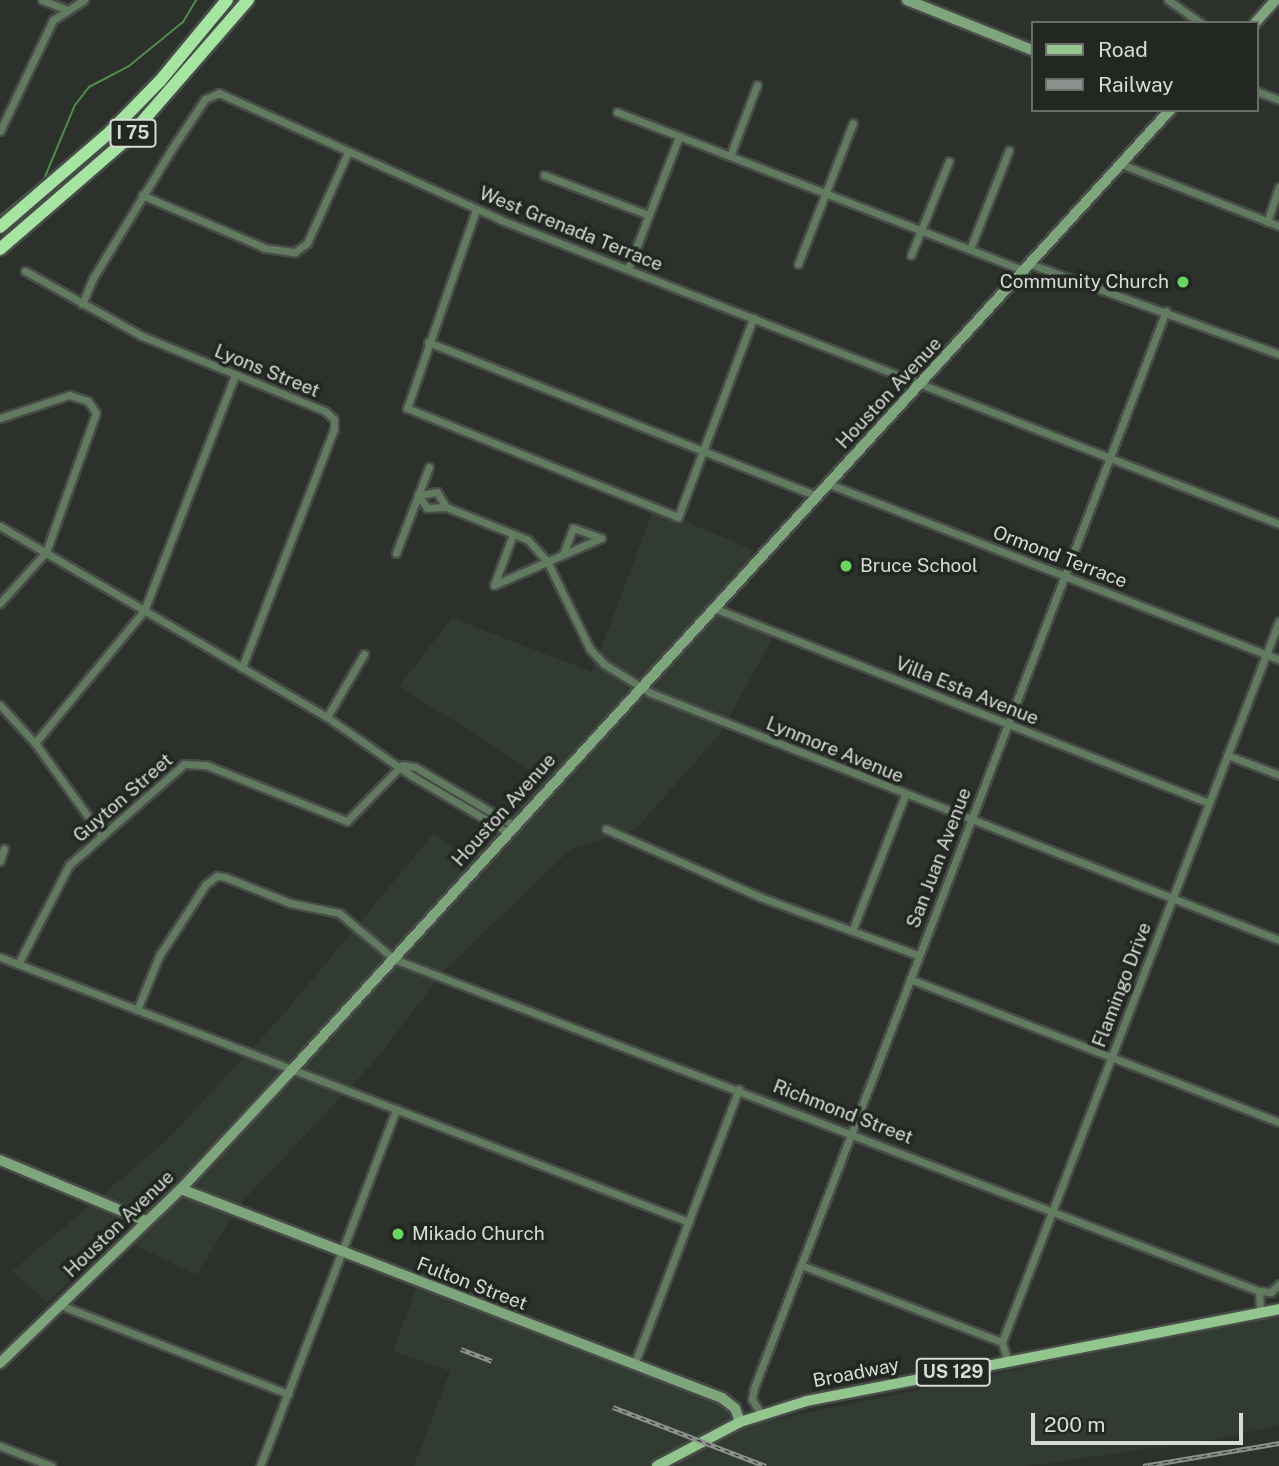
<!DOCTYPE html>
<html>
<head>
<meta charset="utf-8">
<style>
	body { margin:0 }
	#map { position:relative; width:1279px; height:1466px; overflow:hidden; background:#2c312c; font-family:"Public Sans",sans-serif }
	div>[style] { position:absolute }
	.built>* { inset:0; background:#323b31 }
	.stream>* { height:2px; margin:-1px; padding:0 1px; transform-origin:1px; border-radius:1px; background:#518c4e }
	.roads { filter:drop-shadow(2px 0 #484c48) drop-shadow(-2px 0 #484c48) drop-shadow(0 2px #484c48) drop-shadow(0 -2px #484c48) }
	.street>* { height:7px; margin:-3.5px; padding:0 3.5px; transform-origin:3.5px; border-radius:3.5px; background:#627b60 }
	.secondary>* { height:10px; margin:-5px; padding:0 5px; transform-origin:5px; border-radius:5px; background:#7ea57b }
	.primary>* { height:10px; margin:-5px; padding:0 5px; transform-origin:5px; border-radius:5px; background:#93c68f }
	.highway>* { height:12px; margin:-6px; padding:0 6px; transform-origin:6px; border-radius:6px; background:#a6e4a1 }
	.rail>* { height:4.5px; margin-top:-2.25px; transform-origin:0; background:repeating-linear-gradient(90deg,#232722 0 5px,#8c908c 0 10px); box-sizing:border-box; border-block:2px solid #8c908c }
	.dots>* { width:19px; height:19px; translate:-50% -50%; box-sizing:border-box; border:4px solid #232722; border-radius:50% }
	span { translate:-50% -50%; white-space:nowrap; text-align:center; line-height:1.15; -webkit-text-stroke:7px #232722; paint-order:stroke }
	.shield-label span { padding:2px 5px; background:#232722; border:2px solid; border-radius:5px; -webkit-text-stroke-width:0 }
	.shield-label { font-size:18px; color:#d8dbd8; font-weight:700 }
	.street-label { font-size:19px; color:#d8dbd8 }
	.poi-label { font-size:19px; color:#d8dbd8 }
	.right { translate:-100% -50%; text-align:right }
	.left { translate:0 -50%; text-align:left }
	.legend { position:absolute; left:1031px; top:21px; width:228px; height:91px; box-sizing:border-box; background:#232722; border:2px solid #6b6f6b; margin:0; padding:9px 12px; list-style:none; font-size:21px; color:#d8dbd8 }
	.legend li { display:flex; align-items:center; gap:14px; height:35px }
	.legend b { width:35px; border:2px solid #6b6f6b }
	.scale { position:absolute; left:1031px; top:1413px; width:212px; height:32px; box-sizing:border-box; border:4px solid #d8dbd8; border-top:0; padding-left:9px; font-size:21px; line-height:24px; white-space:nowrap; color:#d8dbd8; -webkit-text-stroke:5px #232722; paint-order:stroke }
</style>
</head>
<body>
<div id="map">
	<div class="built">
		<div style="clip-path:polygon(654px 508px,753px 550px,727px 606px,774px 636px,719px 735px,635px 830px,572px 848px,445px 970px,374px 1062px,243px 1201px,196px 1275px,119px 1237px,47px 1302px,12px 1271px,166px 1141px,282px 1016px,434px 833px,471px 860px,545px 779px,399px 686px,452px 618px,592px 672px)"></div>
		<div style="clip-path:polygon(418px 1283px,768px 1421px,1279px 1315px,1279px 1425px,1223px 1438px,1026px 1466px,414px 1466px,450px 1371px,393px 1351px)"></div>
	</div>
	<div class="stream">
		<div style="left:0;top:216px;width:57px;rotate:-40.1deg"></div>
		<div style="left:44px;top:179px;width:80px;rotate:-67.3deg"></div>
		<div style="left:75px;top:105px;width:23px;rotate:-52deg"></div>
		<div style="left:89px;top:87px;width:45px;rotate:-27.7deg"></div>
		<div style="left:129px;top:66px;width:70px;rotate:-39.2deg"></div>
		<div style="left:183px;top:22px;width:26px;rotate:-59deg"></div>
	</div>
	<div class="roads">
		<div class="street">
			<div style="left:42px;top:0;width:25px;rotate:21deg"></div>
			<div style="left:1168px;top:0;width:40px;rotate:34.9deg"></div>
			<div style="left:1256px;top:91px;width:25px;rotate:21deg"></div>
			<div style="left:617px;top:112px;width:438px;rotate:21.3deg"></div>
			<div style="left:0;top:131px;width:123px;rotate:-64.5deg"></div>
			<div style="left:53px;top:20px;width:37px;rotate:-33deg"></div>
			<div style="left:730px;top:156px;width:76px;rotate:-69.2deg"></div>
			<div style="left:1121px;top:164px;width:170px;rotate:21.4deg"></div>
			<div style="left:544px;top:175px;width:112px;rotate:20.9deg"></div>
			<div style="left:142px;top:195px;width:134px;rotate:23.3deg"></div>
			<div style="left:265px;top:248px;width:30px;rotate:8deg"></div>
			<div style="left:295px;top:252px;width:15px;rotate:-37deg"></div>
			<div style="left:307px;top:243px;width:100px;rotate:-65.7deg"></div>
			<div style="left:476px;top:210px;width:210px;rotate:109.2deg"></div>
			<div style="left:407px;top:408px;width:292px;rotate:21.9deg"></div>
			<div style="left:678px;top:517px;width:213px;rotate:-69.3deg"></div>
			<div style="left:1267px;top:222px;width:37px;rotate:-71deg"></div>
			<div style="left:970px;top:249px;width:106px;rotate:-68.5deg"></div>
			<div style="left:911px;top:255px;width:101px;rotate:-68deg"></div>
			<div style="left:798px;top:264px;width:151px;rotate:-68.7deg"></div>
			<div style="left:1030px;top:264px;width:265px;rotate:19.9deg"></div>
			<div style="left:628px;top:269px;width:142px;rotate:-68.9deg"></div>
			<div style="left:25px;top:271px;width:134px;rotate:29.1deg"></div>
			<div style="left:142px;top:336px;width:198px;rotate:22.3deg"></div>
			<div style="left:325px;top:411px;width:12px;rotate:42deg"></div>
			<div style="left:334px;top:419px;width:10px;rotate:90deg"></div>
			<div style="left:334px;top:429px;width:256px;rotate:111.1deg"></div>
			<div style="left:82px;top:304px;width:28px;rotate:-67deg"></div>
			<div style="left:93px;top:278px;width:150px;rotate:-58.6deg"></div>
			<div style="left:171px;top:150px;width:61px;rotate:-56.3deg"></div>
			<div style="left:205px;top:99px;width:15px;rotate:-23deg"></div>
			<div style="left:219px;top:93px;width:309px;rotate:24.2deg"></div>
			<div style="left:501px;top:220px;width:835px;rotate:21.34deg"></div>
			<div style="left:428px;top:342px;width:418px;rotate:21.6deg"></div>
			<div style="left:0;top:418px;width:73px;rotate:-18.4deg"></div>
			<div style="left:69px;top:395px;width:20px;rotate:18deg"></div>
			<div style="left:88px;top:401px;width:14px;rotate:56deg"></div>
			<div style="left:96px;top:413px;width:148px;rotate:109.8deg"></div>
			<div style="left:46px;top:552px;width:69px;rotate:132deg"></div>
			<div style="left:829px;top:484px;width:483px;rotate:21.3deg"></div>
			<div style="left:446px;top:507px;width:17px;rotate:-121deg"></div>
			<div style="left:437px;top:492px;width:19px;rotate:171deg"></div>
			<div style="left:418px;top:495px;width:16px;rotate:55deg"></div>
			<div style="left:427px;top:508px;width:19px;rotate:-3deg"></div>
			<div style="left:446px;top:507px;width:88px;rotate:21.9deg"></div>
			<div style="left:528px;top:540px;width:28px;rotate:48deg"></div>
			<div style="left:547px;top:561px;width:98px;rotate:64deg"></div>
			<div style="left:590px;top:649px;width:21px;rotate:47deg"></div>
			<div style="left:604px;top:664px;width:55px;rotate:31.7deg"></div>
			<div style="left:651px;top:693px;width:675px;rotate:21.47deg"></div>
			<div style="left:0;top:526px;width:379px;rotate:30.3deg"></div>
			<div style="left:327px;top:717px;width:103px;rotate:34.8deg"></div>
			<div style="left:412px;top:776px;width:110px;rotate:30.5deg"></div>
			<div style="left:513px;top:534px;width:54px;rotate:110.4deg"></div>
			<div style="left:494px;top:585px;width:117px;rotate:-23.7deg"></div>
			<div style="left:601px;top:538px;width:30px;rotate:-160deg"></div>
			<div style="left:573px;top:528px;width:28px;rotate:111deg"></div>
			<div style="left:396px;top:553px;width:92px;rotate:-69deg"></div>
			<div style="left:714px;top:608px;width:532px;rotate:21.5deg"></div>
			<div style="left:0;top:705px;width:52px;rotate:47.4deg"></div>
			<div style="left:35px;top:743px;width:115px;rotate:54.2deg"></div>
			<div style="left:327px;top:717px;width:73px;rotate:-59.6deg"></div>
			<div style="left:35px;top:743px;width:171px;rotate:-50.5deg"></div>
			<div style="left:144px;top:611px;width:253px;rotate:-68.9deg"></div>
			<div style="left:1227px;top:755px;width:56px;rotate:21deg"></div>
			<div style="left:403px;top:765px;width:12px;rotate:9deg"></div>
			<div style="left:415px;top:767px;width:114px;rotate:30.6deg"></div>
			<div style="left:606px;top:829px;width:168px;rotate:23.8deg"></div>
			<div style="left:760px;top:897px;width:168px;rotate:20.2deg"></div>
			<div style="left:0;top:861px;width:13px;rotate:-72deg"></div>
			<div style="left:852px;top:931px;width:146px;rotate:-68.7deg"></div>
			<div style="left:0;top:957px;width:738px;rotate:21.04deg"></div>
			<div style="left:18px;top:964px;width:111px;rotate:-62.7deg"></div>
			<div style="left:69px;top:865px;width:153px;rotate:-41.3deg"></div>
			<div style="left:184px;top:764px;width:22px;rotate:3deg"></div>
			<div style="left:206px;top:765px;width:152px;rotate:21.7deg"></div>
			<div style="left:347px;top:821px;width:78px;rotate:-45.5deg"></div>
			<div style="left:910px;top:979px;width:396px;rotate:21.2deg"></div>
			<div style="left:137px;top:1010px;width:58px;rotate:-67.8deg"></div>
			<div style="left:159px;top:956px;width:86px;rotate:-56.9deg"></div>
			<div style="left:206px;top:884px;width:14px;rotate:-36deg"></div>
			<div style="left:217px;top:876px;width:8px;rotate:7deg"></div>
			<div style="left:225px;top:877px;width:70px;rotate:21.8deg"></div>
			<div style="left:290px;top:903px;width:50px;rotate:11.5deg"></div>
			<div style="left:339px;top:913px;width:72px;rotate:39.9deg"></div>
			<div style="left:394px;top:959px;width:927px;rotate:21deg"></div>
			<div style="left:1259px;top:1291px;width:12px;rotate:5deg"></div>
			<div style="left:1271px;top:1292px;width:11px;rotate:-45deg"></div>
			<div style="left:801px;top:1265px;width:215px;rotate:21deg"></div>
			<div style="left:1259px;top:1291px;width:22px;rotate:87deg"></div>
			<div style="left:60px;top:1305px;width:245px;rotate:21.3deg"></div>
			<div style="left:1008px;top:1362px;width:21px;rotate:-107deg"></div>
			<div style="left:1002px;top:1342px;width:772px;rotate:-68.98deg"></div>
			<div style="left:634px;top:1365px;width:295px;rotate:-69.2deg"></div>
			<div style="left:761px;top:1414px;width:17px;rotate:-121deg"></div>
			<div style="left:752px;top:1399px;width:11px;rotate:-80deg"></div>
			<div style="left:754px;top:1388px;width:1153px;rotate:-69.07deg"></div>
			<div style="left:0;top:1446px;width:55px;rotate:21.4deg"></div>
			<div style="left:260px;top:1466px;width:382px;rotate:-69.1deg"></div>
		</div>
		<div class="secondary">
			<div style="left:907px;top:0;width:135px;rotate:21.8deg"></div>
			<div style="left:1255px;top:23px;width:31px;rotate:-48deg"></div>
			<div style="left:0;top:1160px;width:158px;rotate:22.7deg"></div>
			<div style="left:181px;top:1189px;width:580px;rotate:21.12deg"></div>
			<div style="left:722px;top:1398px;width:16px;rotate:38deg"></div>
			<div style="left:735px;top:1408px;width:15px;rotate:70deg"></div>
			<div style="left:0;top:1363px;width:251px;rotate:-43.9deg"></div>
			<div style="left:181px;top:1189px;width:163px;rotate:-47deg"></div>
			<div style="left:292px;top:1070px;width:1301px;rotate:-47.55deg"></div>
		</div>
		<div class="primary">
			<div style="left:657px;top:1466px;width:94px;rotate:-27.9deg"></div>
			<div style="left:740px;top:1422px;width:70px;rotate:-17.4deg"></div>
			<div style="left:807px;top:1401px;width:481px;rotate:-11deg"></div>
		</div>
		<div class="highway">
			<div style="left:0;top:227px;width:145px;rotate:-40.8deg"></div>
			<div style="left:110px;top:132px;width:71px;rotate:-45.6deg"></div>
			<div style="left:160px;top:81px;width:105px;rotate:-50.4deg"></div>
			<div style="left:0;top:249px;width:169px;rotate:-40.9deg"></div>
			<div style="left:128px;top:138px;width:183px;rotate:-49deg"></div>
		</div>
	</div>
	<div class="rail">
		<div style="left:461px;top:1349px;width:33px;rotate:21deg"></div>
		<div style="left:613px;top:1407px;width:164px;rotate:21.1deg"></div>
		<div style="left:1143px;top:1466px;width:138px;rotate:-9.6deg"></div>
	</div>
	<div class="dots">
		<div style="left:1183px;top:282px;background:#69d464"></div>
		<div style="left:846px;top:566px;background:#69d464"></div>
		<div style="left:398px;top:1234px;background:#69d464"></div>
	</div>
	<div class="shield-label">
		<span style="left:133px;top:133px">I 75</span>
		<span style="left:953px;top:1372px">US 129</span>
	</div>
	<div class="street-label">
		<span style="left:571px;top:229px;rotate:22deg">West Grenada Terrace</span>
		<span style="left:267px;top:371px;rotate:22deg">Lyons Street</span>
		<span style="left:889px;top:393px;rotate:-47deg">Houston Avenue</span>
		<span style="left:1060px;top:557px;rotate:21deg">Ormond Terrace</span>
		<span style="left:967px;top:691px;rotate:22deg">Villa Esta Avenue</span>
		<span style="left:835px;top:750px;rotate:22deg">Lynmore Avenue</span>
		<span style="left:123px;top:798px;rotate:-41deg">Guyton Street</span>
		<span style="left:504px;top:810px;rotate:-48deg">Houston Avenue</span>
		<span style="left:939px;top:858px;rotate:-69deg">San Juan Avenue</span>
		<span style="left:1122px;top:985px;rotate:-69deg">Flamingo Drive</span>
		<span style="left:843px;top:1112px;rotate:21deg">Richmond Street</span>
		<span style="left:119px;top:1224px;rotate:-44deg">Houston Avenue</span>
		<span style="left:472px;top:1284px;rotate:21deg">Fulton Street</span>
		<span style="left:856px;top:1373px;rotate:-11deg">Broadway</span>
	</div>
	<div class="poi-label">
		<span class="right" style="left:1169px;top:282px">Community Church</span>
		<span class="left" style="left:860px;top:566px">Bruce School</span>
		<span class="left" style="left:412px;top:1234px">Mikado Church</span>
	</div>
	<ul class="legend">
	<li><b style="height:9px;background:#93c68f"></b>Road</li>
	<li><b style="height:9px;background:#8c908c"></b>Railway</li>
	</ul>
	<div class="scale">200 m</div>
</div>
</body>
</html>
